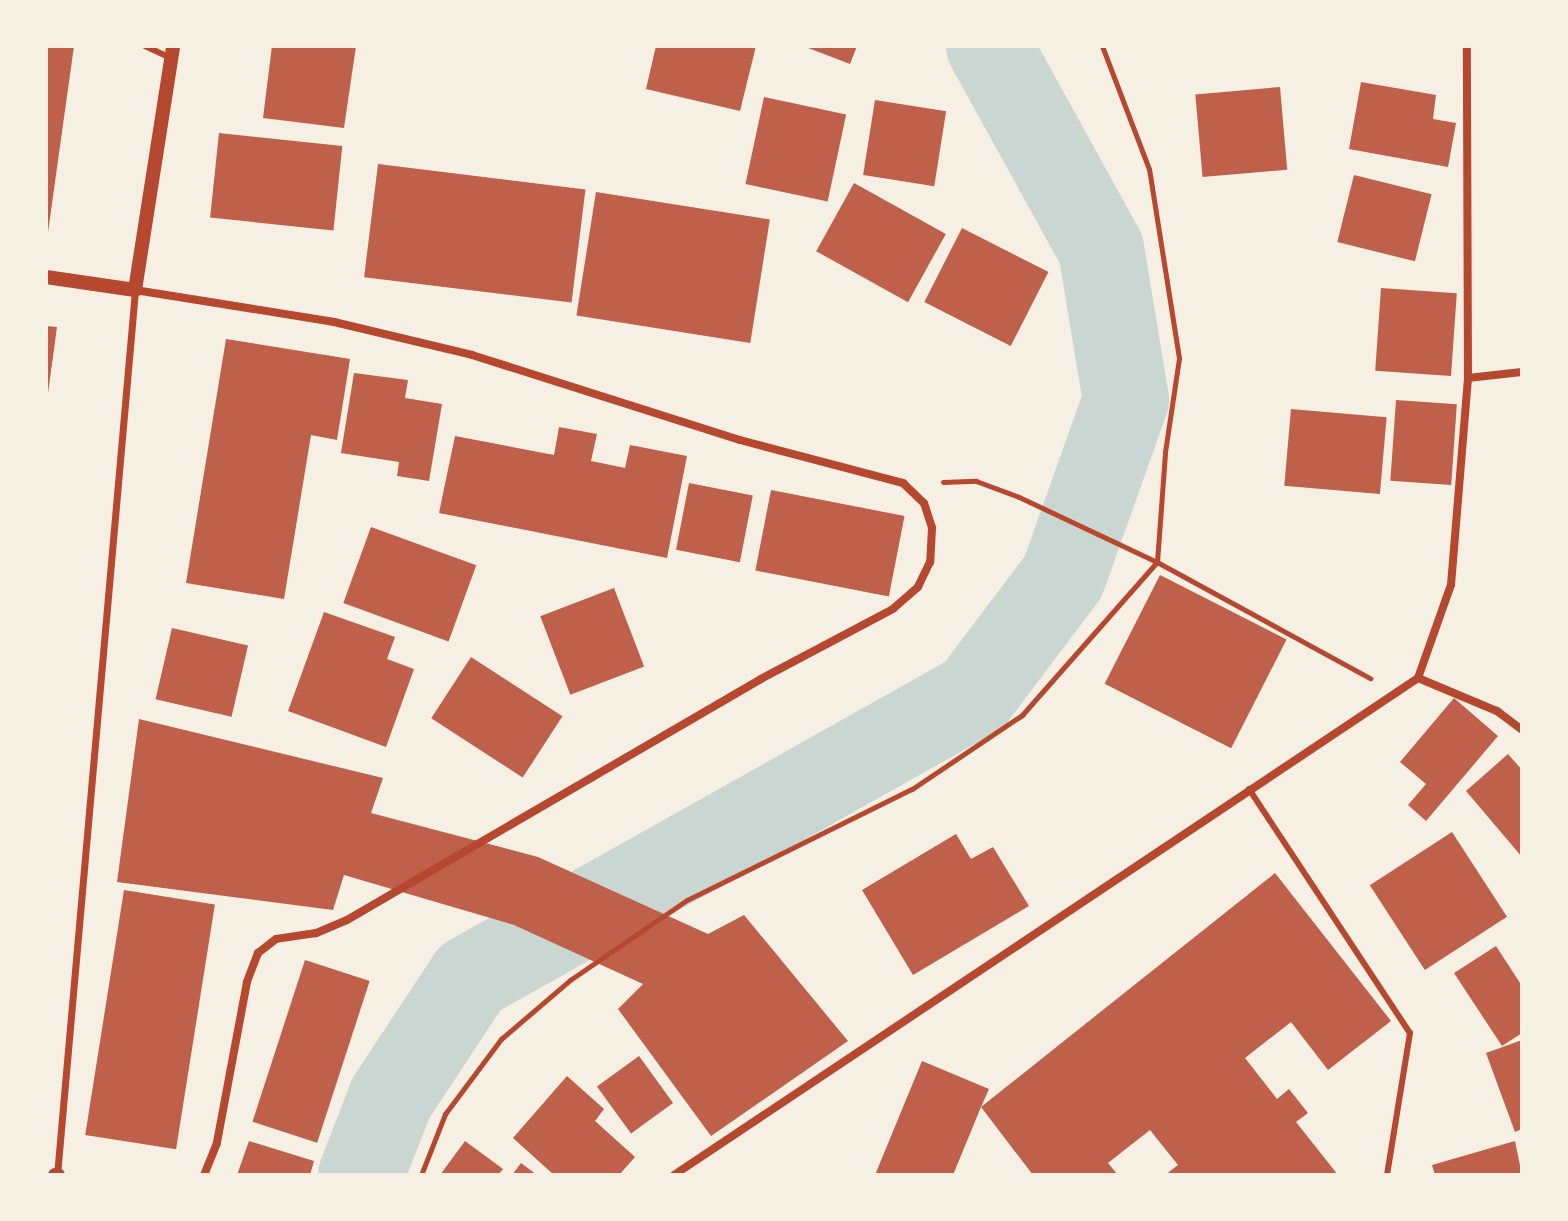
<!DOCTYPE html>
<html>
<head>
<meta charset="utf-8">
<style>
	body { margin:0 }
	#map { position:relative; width:1568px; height:1221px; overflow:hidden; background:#f6efe4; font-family:"Work Sans",sans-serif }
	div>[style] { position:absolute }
	.river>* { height:86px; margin:-43px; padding:0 43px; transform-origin:43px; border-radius:43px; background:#c9d6d2 }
	.building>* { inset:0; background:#bf614a; transform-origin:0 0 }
	.path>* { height:5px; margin:-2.5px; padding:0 2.5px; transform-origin:2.5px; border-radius:2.5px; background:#b5482f }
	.service>* { height:6px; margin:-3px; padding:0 3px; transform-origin:3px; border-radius:3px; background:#b5482f }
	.pedestrian>* { height:7px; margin:-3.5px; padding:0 3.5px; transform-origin:3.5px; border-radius:3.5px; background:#b5482f }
	.minor>* { height:8px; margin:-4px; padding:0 4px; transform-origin:4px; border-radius:4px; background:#b5482f }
	.tertiary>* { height:14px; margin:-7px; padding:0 7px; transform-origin:7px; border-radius:7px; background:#b5482f }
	span { translate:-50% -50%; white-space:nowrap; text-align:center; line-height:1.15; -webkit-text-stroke:8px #f6efe4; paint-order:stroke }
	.frame { position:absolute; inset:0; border:48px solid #f6efe4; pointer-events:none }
</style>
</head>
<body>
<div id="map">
	<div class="river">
		<div style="left:361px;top:1175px;width:83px;rotate:-68.7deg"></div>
		<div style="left:391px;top:1098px;width:144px;rotate:-56.6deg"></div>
		<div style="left:470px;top:978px;width:578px;rotate:-29.31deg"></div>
		<div style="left:974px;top:695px;width:148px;rotate:-53deg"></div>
		<div style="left:1063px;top:577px;width:188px;rotate:-70.4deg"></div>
		<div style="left:1126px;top:400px;width:153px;rotate:-99.4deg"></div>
		<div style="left:1101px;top:249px;width:232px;rotate:-118.9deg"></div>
	</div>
	<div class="building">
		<div style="clip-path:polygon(46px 46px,74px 46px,48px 232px,46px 232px)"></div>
		<div style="clip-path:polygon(272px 46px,356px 46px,344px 128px,263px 118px)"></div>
		<div style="clip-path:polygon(656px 46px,756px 46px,740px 111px,646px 89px)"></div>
		<div style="clip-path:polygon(803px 46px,857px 46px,850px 64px)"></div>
		<div style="clip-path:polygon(1361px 82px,1436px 95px,1433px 119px,1456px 123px,1448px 167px,1349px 149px)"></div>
		<div style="left:1280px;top:87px;width:83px;height:85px;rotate:85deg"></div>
		<div style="left:764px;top:97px;width:84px;height:89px;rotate:12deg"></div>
		<div style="left:875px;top:100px;width:72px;height:76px;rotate:9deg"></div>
		<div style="left:219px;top:133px;width:124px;height:85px;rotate:6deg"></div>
		<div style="left:378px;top:164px;width:209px;height:114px;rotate:7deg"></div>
		<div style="left:1354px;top:175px;width:80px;height:69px;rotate:14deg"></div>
		<div style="left:854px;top:183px;width:105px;height:78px;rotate:29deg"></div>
		<div style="left:596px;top:192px;width:176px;height:125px;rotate:9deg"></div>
		<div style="left:962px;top:228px;width:97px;height:83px;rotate:27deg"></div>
		<div style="left:1381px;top:288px;width:76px;height:83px;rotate:4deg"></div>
		<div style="clip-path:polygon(46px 326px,57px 327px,48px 393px,46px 393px)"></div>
		<div style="clip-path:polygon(226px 339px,350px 359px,337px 440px,311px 435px,284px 599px,186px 583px)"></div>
		<div style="clip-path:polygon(354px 373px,408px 380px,405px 398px,442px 404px,429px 481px,397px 476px,399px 462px,341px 453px)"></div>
		<div style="left:1396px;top:400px;width:61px;height:81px;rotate:4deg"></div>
		<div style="left:1291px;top:409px;width:96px;height:77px;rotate:5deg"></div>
		<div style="clip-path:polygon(559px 427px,597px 434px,591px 461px,625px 468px,630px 445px,687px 456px,667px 558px,439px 513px,455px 436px,554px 455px)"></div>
		<div style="left:689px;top:483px;width:65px;height:68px;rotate:11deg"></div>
		<div style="left:771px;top:490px;width:136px;height:82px;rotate:11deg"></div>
		<div style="left:371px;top:527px;width:112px;height:81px;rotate:20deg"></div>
		<div style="left:1160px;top:575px;width:142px;height:122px;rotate:27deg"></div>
		<div style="left:614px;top:588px;width:84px;height:79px;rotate:69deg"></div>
		<div style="clip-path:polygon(324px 612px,395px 637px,387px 659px,414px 669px,386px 747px,288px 711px)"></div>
		<div style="left:172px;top:628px;width:78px;height:73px;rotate:13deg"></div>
		<div style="left:471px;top:657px;width:109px;height:73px;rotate:33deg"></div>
		<div style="clip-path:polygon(1454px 698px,1498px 736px,1426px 821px,1408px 805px,1426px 784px,1400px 762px)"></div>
		<div style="clip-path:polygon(139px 719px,383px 778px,371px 813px,538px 857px,708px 934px,744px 915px,848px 1041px,711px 1136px,618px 1009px,643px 984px,514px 925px,344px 875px,333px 910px,117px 882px)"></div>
		<div style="clip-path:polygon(1508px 754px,1522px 770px,1522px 857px,1466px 791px)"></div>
		<div style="left:1452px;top:832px;width:101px;height:98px;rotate:57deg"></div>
		<div style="clip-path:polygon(956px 834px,971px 859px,993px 847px,1029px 906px,913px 975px,862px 890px)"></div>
		<div style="clip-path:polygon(1275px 873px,1391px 1021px,1328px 1070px,1291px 1022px,1245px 1058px,1277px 1099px,1289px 1089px,1308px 1113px,1296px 1122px,1338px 1175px,1165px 1175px,1178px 1165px,1150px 1130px,1108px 1163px,1118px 1175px,1033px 1175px,981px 1107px,953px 1175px,875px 1175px,922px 1061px,989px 1089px,981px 1107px)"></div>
		<div style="left:124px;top:890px;width:92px;height:248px;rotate:9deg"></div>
		<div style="clip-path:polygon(1496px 946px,1522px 986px,1522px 1033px,1502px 1046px,1454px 973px)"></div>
		<div style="left:305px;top:960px;width:68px;height:170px;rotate:18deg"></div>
		<div style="clip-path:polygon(1522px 1040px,1522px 1129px,1515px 1132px,1486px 1053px)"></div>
		<div style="left:639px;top:1056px;width:58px;height:52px;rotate:54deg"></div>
		<div style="clip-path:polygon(567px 1076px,604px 1109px,595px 1121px,635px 1157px,619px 1175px,554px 1175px,513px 1138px)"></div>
		<div style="clip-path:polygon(249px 1141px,314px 1161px,310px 1175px,237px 1175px)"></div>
		<div style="clip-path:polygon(465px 1141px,503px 1169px,498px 1175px,440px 1175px)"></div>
		<div style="clip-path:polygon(1515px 1141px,1522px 1175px,1435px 1175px,1432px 1165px)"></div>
		<div style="clip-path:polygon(521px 1163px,537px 1175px,512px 1175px)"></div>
	</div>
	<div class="path">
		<div style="left:943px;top:482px;width:33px;rotate:-2deg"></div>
		<div style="left:976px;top:481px;width:46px;rotate:20.4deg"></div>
		<div style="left:1019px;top:497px;width:153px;rotate:25.2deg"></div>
		<div style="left:1157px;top:562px;width:243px;rotate:28.6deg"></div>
		<div style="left:421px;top:1175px;width:66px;rotate:-68.5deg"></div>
		<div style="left:445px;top:1114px;width:94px;rotate:-53.3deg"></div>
		<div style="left:501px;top:1039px;width:91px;rotate:-40.5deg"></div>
		<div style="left:570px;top:980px;width:142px;rotate:-34.4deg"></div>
		<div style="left:687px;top:900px;width:251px;rotate:-26.3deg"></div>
		<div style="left:912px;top:789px;width:133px;rotate:-33.9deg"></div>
		<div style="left:1022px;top:715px;width:204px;rotate:-48.6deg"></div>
		<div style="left:1157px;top:562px;width:110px;rotate:-85.8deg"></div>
		<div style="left:1165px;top:452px;width:95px;rotate:-81.5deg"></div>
		<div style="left:1179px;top:358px;width:191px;rotate:-99deg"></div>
		<div style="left:1149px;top:169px;width:132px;rotate:-110.9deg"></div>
	</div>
	<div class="service">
		<div style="left:145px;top:46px;width:29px;rotate:25deg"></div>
		<div style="left:1249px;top:789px;width:292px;rotate:56.6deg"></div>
		<div style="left:1410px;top:1033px;width:144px;rotate:99.2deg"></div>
	</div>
	<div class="pedestrian">
		<div style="left:57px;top:1175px;width:888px;rotate:-84.96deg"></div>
	</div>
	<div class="minor">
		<div style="left:135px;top:290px;width:202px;rotate:9.1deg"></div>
		<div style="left:334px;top:322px;width:142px;rotate:13.4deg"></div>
		<div style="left:472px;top:355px;width:281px;rotate:17.6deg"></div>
		<div style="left:740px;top:440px;width:169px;rotate:14.8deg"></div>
		<div style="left:903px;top:483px;width:29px;rotate:44deg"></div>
		<div style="left:924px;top:503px;width:26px;rotate:72deg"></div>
		<div style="left:932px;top:528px;width:34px;rotate:93deg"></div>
		<div style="left:930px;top:562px;width:28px;rotate:116deg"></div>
		<div style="left:918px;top:587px;width:33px;rotate:139deg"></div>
		<div style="left:893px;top:609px;width:149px;rotate:152.1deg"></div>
		<div style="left:761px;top:679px;width:479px;rotate:149.8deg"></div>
		<div style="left:347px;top:920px;width:34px;rotate:157deg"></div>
		<div style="left:316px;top:933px;width:40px;rotate:171.5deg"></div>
		<div style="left:276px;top:939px;width:23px;rotate:142deg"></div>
		<div style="left:258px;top:953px;width:31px;rotate:111deg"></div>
		<div style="left:247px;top:982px;width:164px;rotate:100.6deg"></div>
		<div style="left:217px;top:1143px;width:35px;rotate:112deg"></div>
		<div style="left:1468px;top:378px;width:54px;rotate:-6.3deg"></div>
		<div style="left:1418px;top:678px;width:99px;rotate:-70.5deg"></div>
		<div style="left:1451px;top:585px;width:208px;rotate:-85.3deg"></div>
		<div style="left:1468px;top:378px;width:332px;rotate:-90.2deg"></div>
		<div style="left:1418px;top:678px;width:86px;rotate:22.7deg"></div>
		<div style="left:1497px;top:711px;width:31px;rotate:37deg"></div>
		<div style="left:674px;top:1175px;width:895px;rotate:-33.74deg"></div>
	</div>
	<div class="tertiary">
		<div style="left:46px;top:277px;width:90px;rotate:8.3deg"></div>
		<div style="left:135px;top:290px;width:247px;rotate:-81.1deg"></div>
		<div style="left:55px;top:1175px;width:3px"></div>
	</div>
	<div class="frame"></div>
</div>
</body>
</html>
